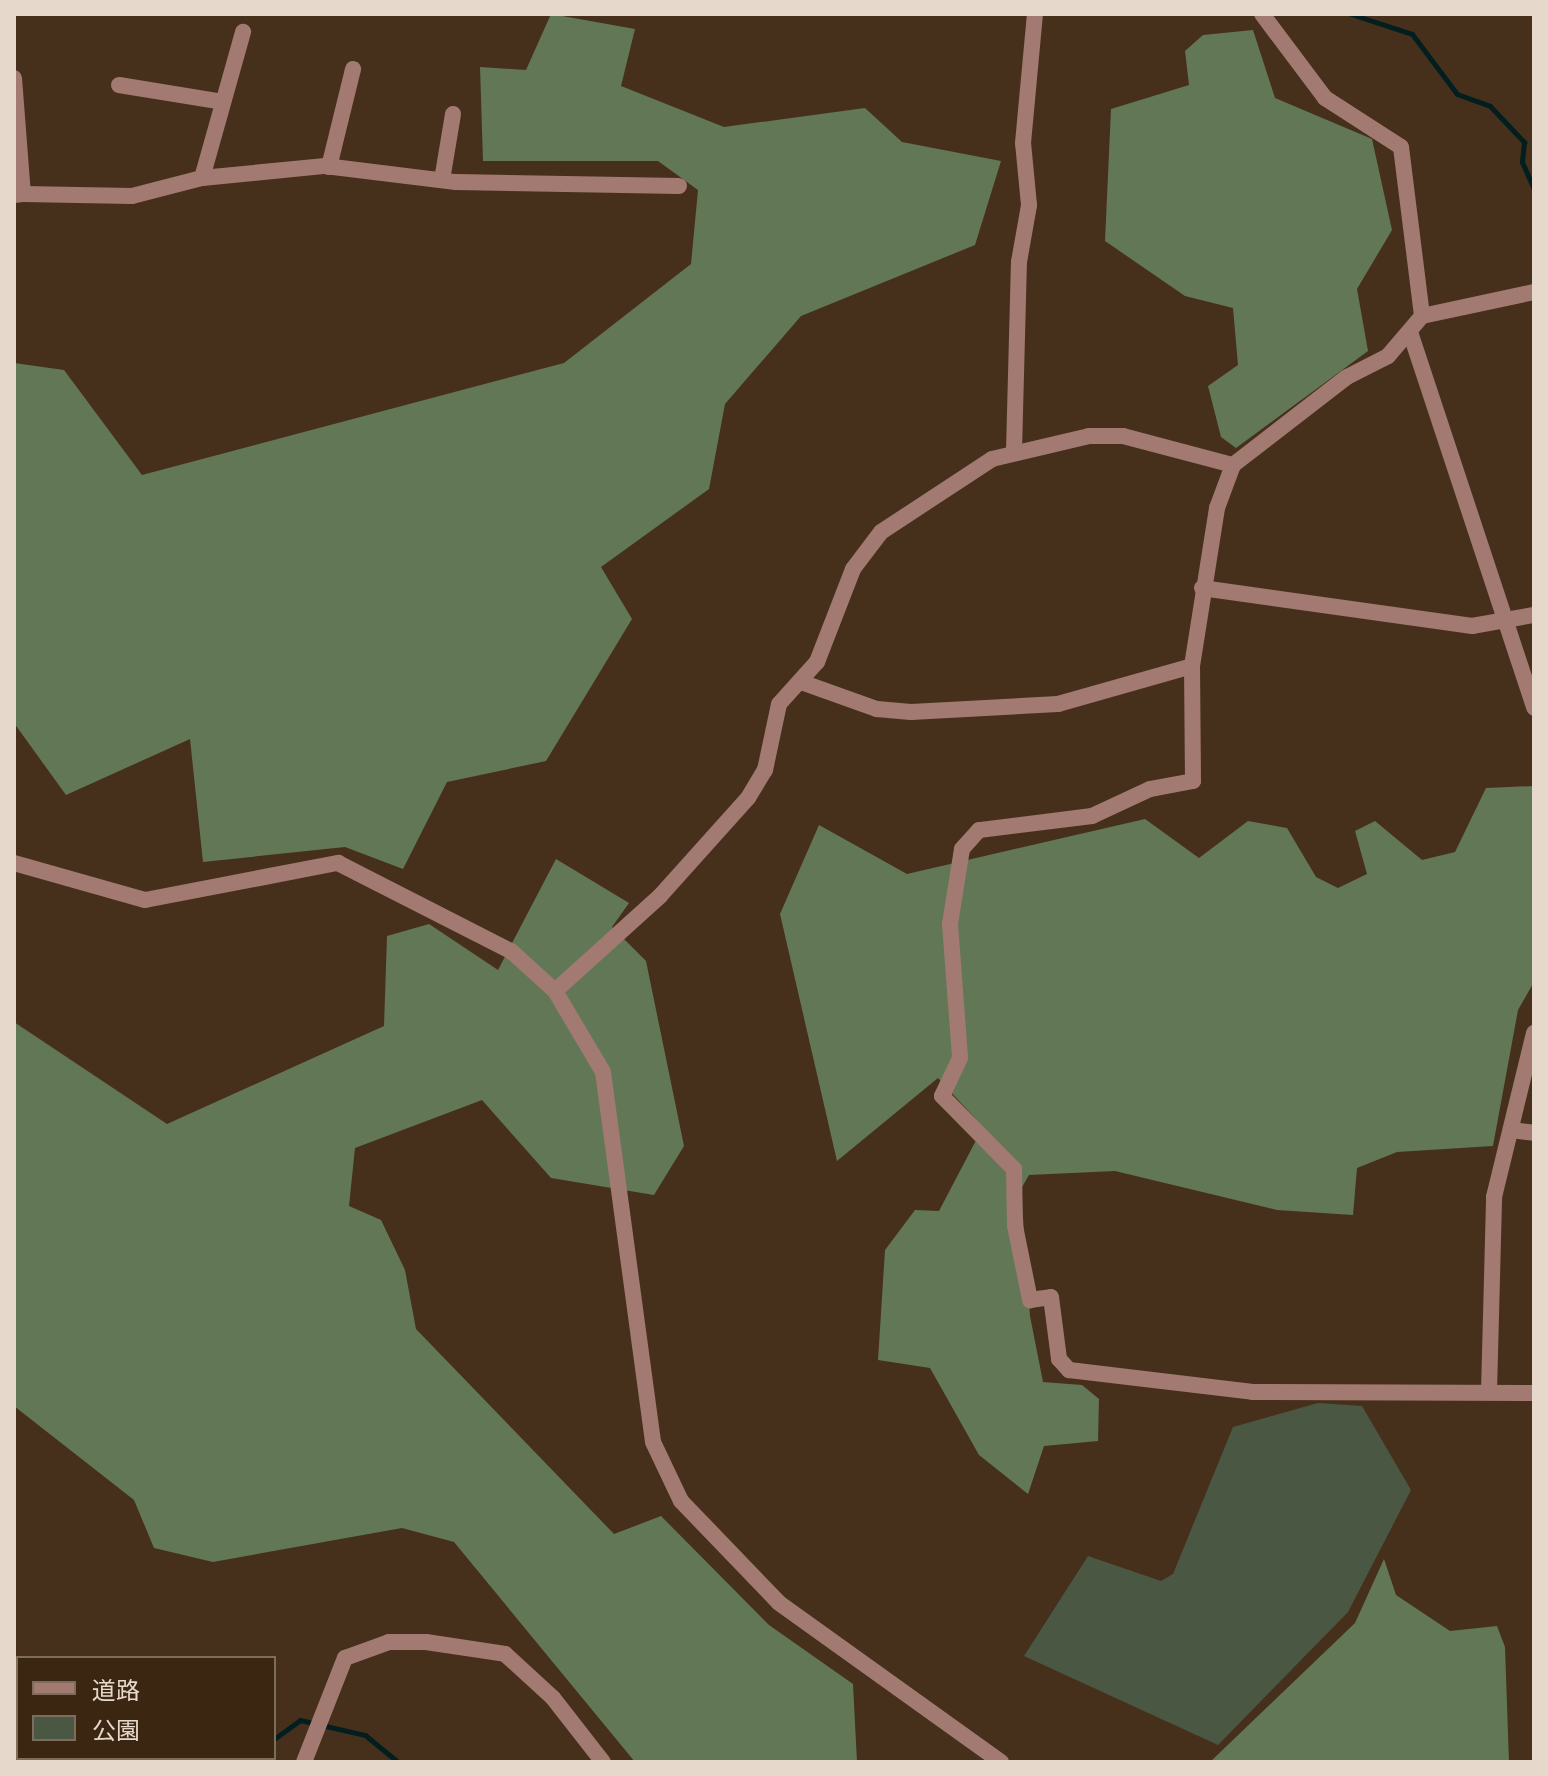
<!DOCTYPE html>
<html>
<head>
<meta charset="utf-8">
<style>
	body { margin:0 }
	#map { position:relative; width:1548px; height:1776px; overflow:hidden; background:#46301c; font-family:"PT Sans Narrow","Noto Sans JP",sans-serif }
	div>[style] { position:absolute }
	.green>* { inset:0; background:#4a5742 }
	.forest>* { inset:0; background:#627755 }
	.stream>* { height:5px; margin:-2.5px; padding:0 2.5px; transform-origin:2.5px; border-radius:2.5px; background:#031e1f }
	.minor>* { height:16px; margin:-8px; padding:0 8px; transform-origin:8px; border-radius:8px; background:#a27a72 }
	.tertiary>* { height:16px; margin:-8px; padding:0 8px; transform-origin:8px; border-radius:8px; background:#a27a72 }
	span { translate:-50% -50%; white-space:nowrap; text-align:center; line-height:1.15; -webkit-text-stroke:7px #3b2611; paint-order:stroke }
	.frame { position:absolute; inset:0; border:16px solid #e6d8cb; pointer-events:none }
	.legend { position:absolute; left:16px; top:1656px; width:260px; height:104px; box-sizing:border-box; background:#3b2611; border:2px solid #7f6d5b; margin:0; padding:10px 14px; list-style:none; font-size:24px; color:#e6d8cb }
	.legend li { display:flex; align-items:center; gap:16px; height:40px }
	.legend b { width:40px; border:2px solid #7f6d5b }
</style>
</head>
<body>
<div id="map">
	<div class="green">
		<div style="clip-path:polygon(1318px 1403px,1362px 1406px,1411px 1490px,1348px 1612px,1218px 1745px,1024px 1656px,1088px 1556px,1161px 1581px,1173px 1574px,1233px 1427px)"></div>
	</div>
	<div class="forest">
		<div style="clip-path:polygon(551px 14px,635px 29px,621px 86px,724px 127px,865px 108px,902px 142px,1001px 161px,975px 245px,801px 316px,725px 404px,709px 489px,601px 567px,632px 619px,546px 761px,447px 782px,403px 869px,345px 847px,203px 862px,190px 739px,66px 795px,14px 723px,14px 363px,64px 370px,142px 475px,564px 363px,691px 264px,698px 190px,658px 161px,483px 161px,480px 67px,526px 70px)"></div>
		<div style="clip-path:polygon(1253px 30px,1275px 98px,1372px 139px,1392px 230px,1357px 289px,1368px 351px,1236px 448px,1221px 437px,1208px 386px,1238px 365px,1233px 308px,1185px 296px,1105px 241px,1111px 109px,1189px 85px,1185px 51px,1203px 35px)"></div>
		<div style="clip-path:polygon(1534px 786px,1534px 982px,1518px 1010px,1493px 1146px,1397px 1152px,1357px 1168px,1353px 1215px,1277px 1210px,1115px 1171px,1029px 1175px,1021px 1189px,1030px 1316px,1043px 1382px,1082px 1385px,1099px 1399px,1098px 1441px,1044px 1446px,1028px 1494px,979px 1455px,930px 1368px,878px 1360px,885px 1250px,915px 1210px,939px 1211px,983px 1127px,938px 1078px,837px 1161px,780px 914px,819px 825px,907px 874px,1145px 819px,1199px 858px,1248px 821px,1287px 828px,1316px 877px,1338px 888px,1367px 874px,1355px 831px,1375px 821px,1422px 860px,1455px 852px,1486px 788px)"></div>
		<div style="clip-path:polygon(556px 859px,629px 903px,612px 927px,646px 961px,684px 1146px,654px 1195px,551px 1178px,482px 1100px,355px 1148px,349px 1206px,381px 1220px,405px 1270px,416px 1329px,614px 1534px,661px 1516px,769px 1625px,853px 1684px,857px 1762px,635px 1762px,454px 1542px,402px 1528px,213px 1562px,154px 1548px,134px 1500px,14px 1406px,14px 1022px,167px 1124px,384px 1026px,387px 936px,429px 924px,498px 970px)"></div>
		<div style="clip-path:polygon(1384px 1559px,1396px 1595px,1450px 1631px,1497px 1626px,1505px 1647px,1509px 1762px,1210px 1762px,1355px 1623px)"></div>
	</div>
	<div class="stream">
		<div style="left:1351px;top:14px;width:64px;rotate:18.2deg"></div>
		<div style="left:1412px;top:34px;width:75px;rotate:53.1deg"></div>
		<div style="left:1457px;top:94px;width:35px;rotate:20deg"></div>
		<div style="left:1490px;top:106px;width:50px;rotate:46.6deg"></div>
		<div style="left:1524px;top:142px;width:20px;rotate:96deg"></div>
		<div style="left:1522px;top:162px;width:30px;rotate:66deg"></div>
		<div style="left:14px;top:1661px;width:4px;rotate:27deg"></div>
		<div style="left:274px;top:1739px;width:32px;rotate:-36deg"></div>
		<div style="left:300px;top:1720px;width:67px;rotate:13deg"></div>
		<div style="left:365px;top:1735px;width:43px;rotate:39.3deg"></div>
		<div style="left:212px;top:1758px;width:9px;rotate:27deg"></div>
		<div style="left:247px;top:1762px;width:8px;rotate:-30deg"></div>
	</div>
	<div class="minor">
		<div style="left:1262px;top:14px;width:105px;rotate:53.1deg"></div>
		<div style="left:1325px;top:98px;width:90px;rotate:32.8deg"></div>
		<div style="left:1401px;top:147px;width:170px;rotate:82.9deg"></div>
		<div style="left:14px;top:78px;width:116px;rotate:85.6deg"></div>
		<div style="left:23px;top:194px;width:9px;rotate:174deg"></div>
		<div style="left:119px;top:85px;width:105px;rotate:9.3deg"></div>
		<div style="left:329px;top:167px;width:101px;rotate:-76.2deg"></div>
		<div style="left:202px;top:178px;width:124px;rotate:-5.6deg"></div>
		<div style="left:325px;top:166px;width:132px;rotate:7deg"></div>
		<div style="left:456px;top:182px;width:223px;rotate:1deg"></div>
		<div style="left:442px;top:180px;width:67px;rotate:-80.5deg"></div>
		<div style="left:23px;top:194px;width:109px;rotate:1.1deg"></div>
		<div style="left:132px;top:196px;width:72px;rotate:-14.4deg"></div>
		<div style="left:202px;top:178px;width:152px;rotate:-74.3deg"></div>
		<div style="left:1410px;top:332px;width:396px;rotate:71.7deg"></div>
		<div style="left:1014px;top:451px;width:189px;rotate:-88.5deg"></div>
		<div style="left:1019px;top:262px;width:58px;rotate:-80deg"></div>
		<div style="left:1029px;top:205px;width:62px;rotate:-95.5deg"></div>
		<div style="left:1023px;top:143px;width:130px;rotate:-84.7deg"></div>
		<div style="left:1202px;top:588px;width:273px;rotate:8deg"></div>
		<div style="left:1472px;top:626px;width:63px;rotate:-10.1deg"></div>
		<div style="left:1192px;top:666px;width:115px;rotate:89.5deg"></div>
		<div style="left:1193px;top:781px;width:44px;rotate:169.5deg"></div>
		<div style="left:1150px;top:789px;width:64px;rotate:155deg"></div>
		<div style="left:1092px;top:816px;width:114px;rotate:172.9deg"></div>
		<div style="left:979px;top:830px;width:25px;rotate:132deg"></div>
		<div style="left:962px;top:849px;width:76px;rotate:99.1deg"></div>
		<div style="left:950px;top:924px;width:134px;rotate:85.7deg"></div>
		<div style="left:960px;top:1058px;width:42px;rotate:115.3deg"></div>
		<div style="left:942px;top:1096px;width:103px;rotate:45.4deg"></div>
		<div style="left:1014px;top:1169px;width:57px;rotate:89deg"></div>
		<div style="left:1015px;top:1226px;width:76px;rotate:78.5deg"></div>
		<div style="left:1030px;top:1300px;width:21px;rotate:-8deg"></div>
		<div style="left:1051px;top:1297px;width:63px;rotate:82.6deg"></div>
		<div style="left:1059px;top:1359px;width:15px;rotate:48deg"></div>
		<div style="left:1069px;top:1370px;width:185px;rotate:6.8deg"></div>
		<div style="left:1253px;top:1392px;width:281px;rotate:0.2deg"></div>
		<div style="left:801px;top:682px;width:81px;rotate:19.6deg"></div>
		<div style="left:877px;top:709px;width:34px;rotate:5deg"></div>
		<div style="left:911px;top:712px;width:147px;rotate:-3.1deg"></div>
		<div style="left:1058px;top:704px;width:139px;rotate:-15.8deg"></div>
		<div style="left:1192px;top:666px;width:160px;rotate:-81deg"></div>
		<div style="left:1217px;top:508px;width:46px;rotate:-69.6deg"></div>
		<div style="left:14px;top:863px;width:136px;rotate:15.8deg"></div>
		<div style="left:145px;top:900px;width:197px;rotate:-10.9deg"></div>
		<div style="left:338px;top:863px;width:194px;rotate:27deg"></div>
		<div style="left:511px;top:951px;width:59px;rotate:42.3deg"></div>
		<div style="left:555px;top:991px;width:94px;rotate:59.3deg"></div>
		<div style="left:603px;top:1072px;width:373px;rotate:82.3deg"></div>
		<div style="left:653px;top:1442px;width:65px;rotate:64.6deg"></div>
		<div style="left:681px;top:1501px;width:141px;rotate:46.1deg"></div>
		<div style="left:779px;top:1603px;width:273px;rotate:35.6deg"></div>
		<div style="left:555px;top:991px;width:142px;rotate:-42.1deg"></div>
		<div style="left:660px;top:896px;width:132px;rotate:-48.1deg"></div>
		<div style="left:748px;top:798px;width:33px;rotate:-59deg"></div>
		<div style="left:765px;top:770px;width:67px;rotate:-78deg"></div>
		<div style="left:779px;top:704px;width:57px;rotate:-47.9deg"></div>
		<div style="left:817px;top:662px;width:100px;rotate:-68.8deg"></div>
		<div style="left:853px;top:569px;width:46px;rotate:-52.9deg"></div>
		<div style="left:881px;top:532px;width:133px;rotate:-33.3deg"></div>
		<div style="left:992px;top:459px;width:100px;rotate:-13.3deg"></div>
		<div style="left:1089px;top:436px;width:34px"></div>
		<div style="left:1123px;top:436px;width:114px;rotate:14.8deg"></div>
		<div style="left:1233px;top:465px;width:144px;rotate:-37.7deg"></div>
		<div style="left:1347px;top:377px;width:46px;rotate:-27.1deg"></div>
		<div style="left:1388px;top:356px;width:52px;rotate:-49.6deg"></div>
		<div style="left:1422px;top:316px;width:115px;rotate:-12.1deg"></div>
		<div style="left:1511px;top:1130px;width:23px;rotate:7deg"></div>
		<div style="left:1489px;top:1392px;width:195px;rotate:-88.5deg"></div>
		<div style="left:1494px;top:1197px;width:169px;rotate:-76.3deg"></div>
	</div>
	<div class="tertiary">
		<div style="left:304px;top:1762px;width:112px;rotate:-68.5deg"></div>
		<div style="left:345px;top:1658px;width:47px;rotate:-20deg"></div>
		<div style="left:389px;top:1642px;width:37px"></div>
		<div style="left:426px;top:1642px;width:80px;rotate:8.6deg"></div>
		<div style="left:505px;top:1654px;width:65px;rotate:42.5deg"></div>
		<div style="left:553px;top:1698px;width:81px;rotate:52deg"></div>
	</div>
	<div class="frame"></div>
	<ul class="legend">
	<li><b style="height:10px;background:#a27a72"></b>道路</li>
	<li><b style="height:22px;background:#4a5742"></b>公園</li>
	</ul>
</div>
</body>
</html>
